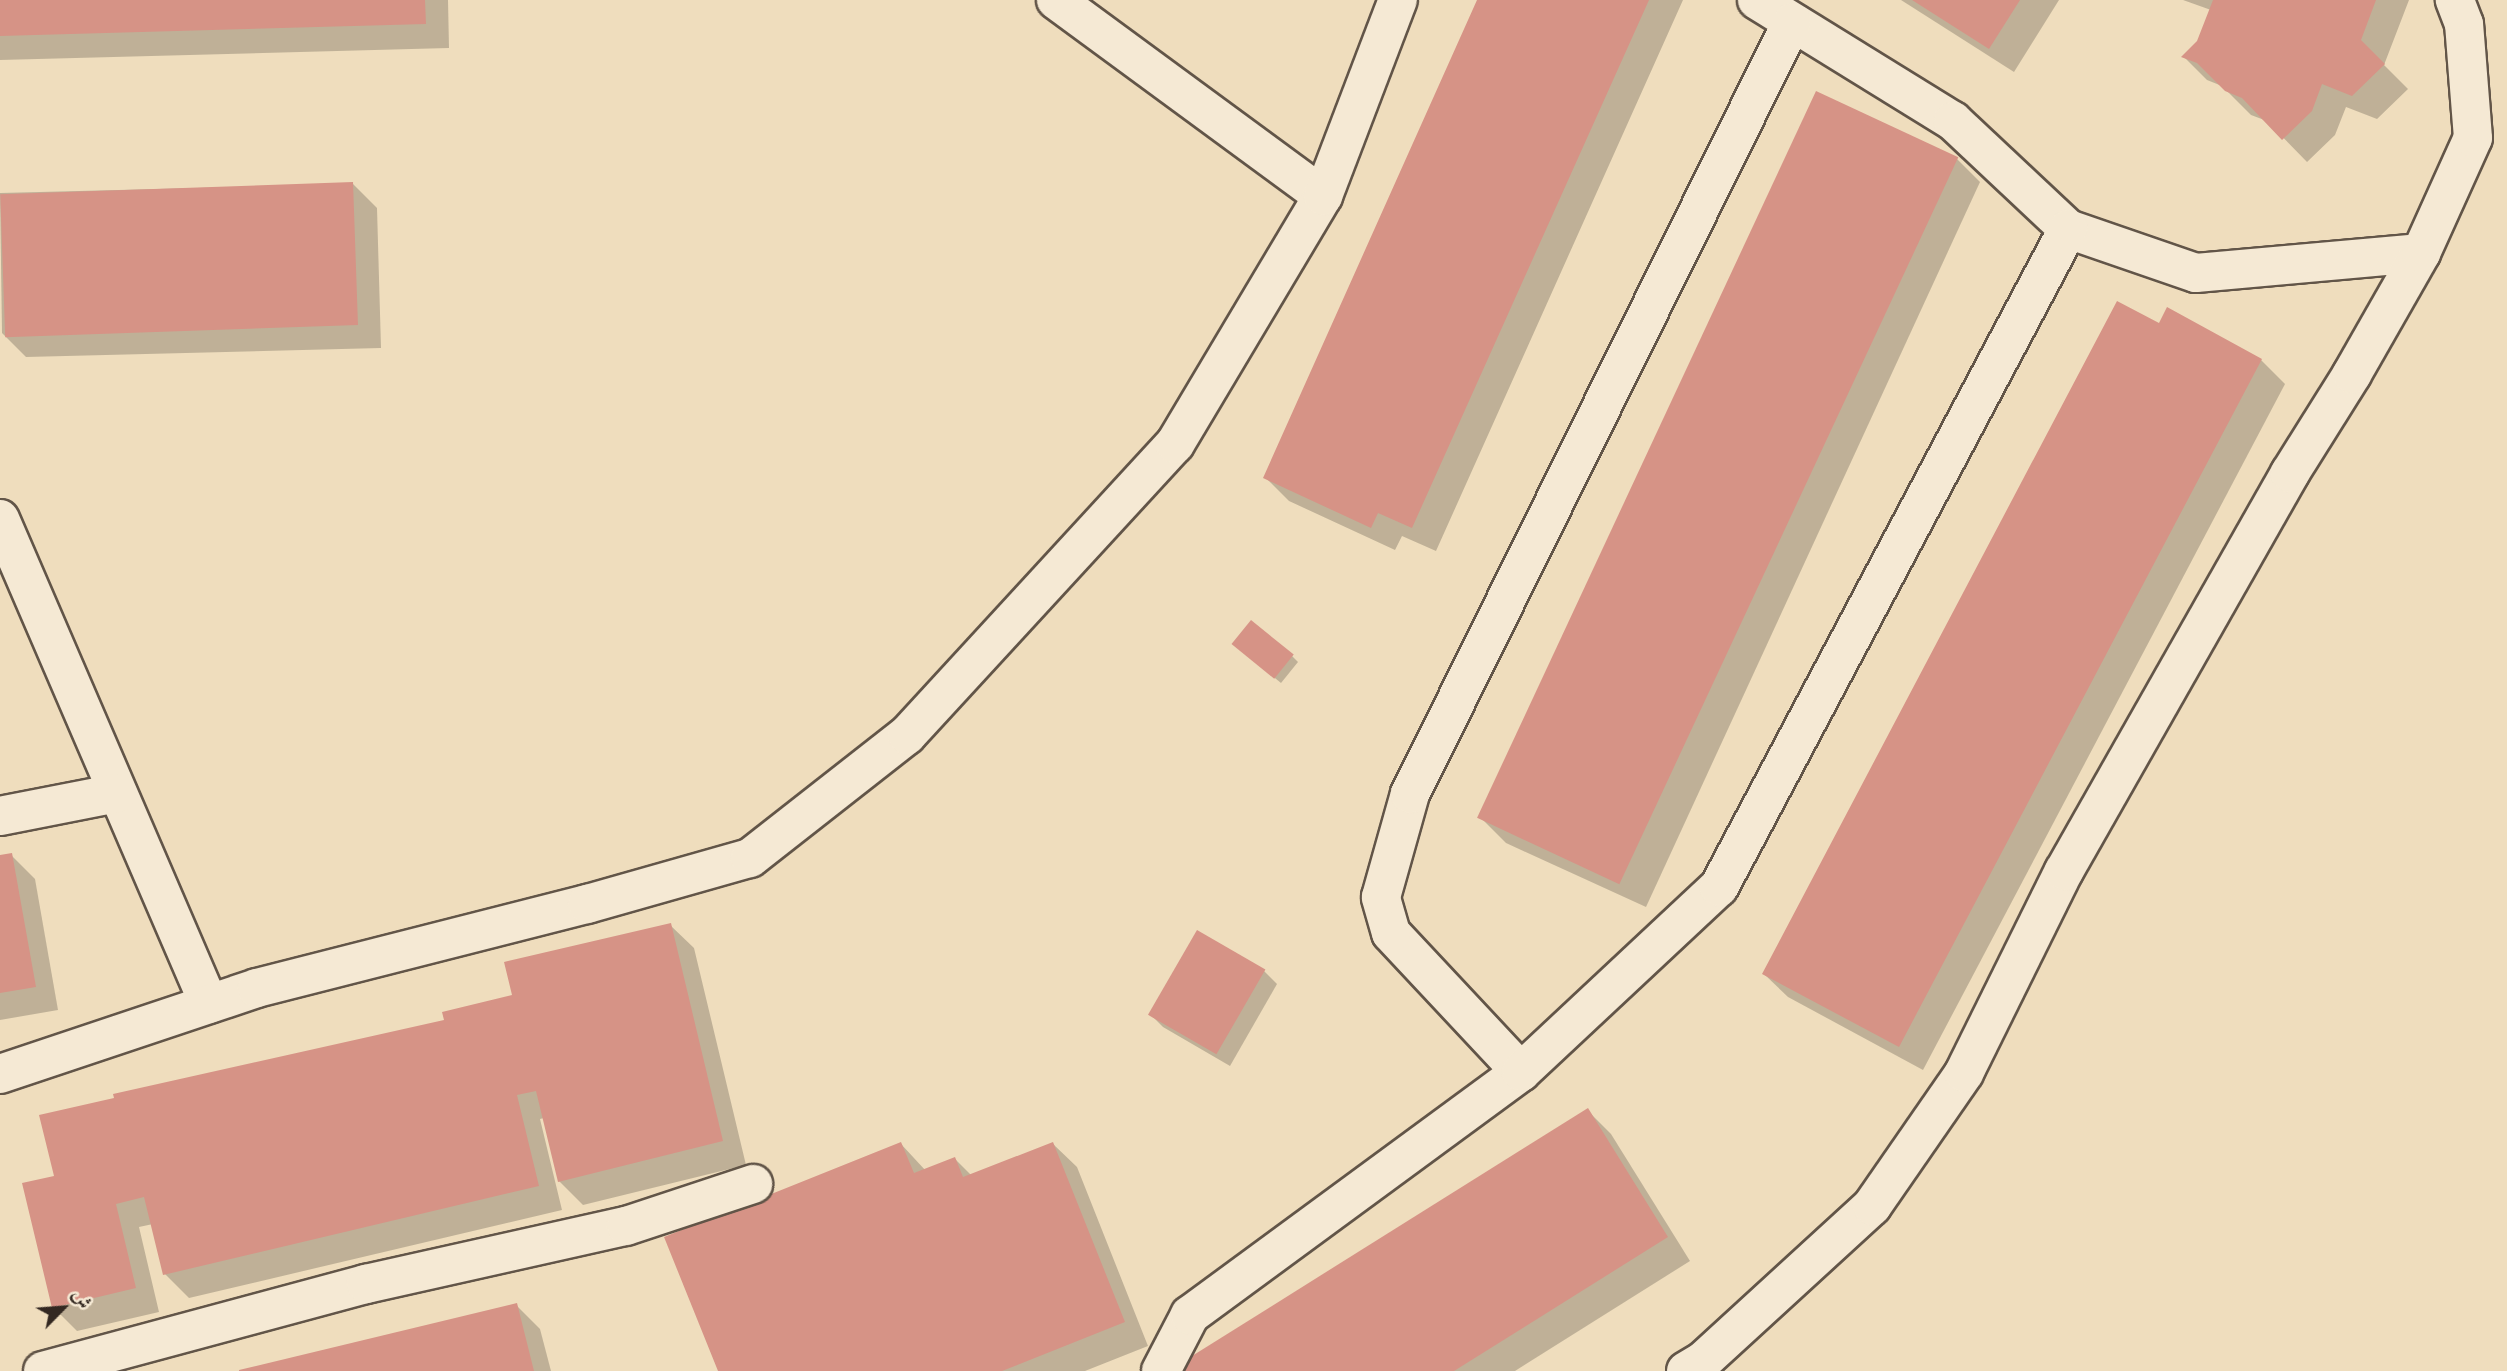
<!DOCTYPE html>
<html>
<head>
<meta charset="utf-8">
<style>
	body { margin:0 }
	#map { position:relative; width:2507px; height:1371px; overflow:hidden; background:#efddbd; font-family:Alegreya,Amiri,serif }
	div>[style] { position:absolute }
	.shadow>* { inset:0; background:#0003 }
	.building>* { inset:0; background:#d69386; transform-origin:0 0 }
	.roads { filter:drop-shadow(2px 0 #625548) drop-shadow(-2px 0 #625548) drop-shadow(0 2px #625548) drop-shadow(0 -2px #625548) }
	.minor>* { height:38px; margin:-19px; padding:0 19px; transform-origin:19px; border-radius:19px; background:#f5e9d4 }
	span { translate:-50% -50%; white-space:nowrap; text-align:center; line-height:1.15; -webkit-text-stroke:6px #f5e9d4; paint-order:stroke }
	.north { position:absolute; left:28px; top:1273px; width:70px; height:70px; -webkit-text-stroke:5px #f5e9d4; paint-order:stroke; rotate:65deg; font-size:19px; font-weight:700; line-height:28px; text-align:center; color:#332821 }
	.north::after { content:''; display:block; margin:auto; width:24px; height:32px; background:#332821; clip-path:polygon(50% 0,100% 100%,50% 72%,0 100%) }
</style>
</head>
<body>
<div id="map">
	<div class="shadow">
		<div style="clip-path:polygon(0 0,448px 0,449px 48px,0 60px)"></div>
		<div style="clip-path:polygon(1479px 0,1683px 0,1436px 551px,1402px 536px,1395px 550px,1289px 501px,1265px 477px)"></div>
		<div style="clip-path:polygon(1901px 0,2059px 0,2014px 72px)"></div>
		<div style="clip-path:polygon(2183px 0,2409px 0,2384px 65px,2408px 89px,2377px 119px,2346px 107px,2335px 135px,2307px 162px,2267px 121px,2251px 115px,2222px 86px,2207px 80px,2184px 57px,2199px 42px,2211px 10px)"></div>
		<div style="clip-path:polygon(1957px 159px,1980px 182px,1646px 907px,1506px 843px,1482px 819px)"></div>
		<div style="clip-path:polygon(353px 184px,377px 208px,381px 348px,26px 357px,2px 333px,0 193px)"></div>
		<div style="clip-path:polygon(2159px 325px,2261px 360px,2285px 384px,1923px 1070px,1788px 997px,1764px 974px)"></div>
		<div style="clip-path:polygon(1240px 649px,1292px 656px,1298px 662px,1281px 683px)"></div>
		<div style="clip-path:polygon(11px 855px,35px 879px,58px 1010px,0 1020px,0 857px)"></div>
		<div style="clip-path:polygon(670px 925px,694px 948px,746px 1165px,583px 1205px,559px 1181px,544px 1118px,540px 1119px,562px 1210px,189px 1298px,165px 1274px,153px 1224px,139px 1227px,159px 1312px,77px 1331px,53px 1307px,56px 1177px,515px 997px)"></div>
		<div style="clip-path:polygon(1264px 971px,1277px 984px,1230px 1066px,1163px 1027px,1150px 1014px)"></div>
		<div style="clip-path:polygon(1587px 1110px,1611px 1134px,1690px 1261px,1515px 1371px,1174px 1371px)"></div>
		<div style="clip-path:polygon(901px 1144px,926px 1171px,955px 1159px,972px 1176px,1053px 1144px,1077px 1167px,1148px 1346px,1085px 1371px,720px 1371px)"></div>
		<div style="clip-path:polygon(516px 1305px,540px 1329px,551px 1371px,242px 1371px)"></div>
	</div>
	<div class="building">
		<div style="clip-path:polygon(0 0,425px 0,426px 24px,0 36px)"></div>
		<div style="clip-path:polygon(1477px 0,1649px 0,1412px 528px,1378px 513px,1371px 528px,1263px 478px)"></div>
		<div style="clip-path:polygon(1912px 0,2020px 0,1989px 49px)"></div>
		<div style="clip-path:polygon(2213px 0,2376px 0,2361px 40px,2385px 64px,2352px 96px,2322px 84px,2312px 111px,2282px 140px,2242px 98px,2225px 91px,2197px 63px,2181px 57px,2197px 41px)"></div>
		<div style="left:1816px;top:91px;width:157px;height:802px;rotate:25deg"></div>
		<div style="left:353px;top:182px;width:143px;height:353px;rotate:88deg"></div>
		<div style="clip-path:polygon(2117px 301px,2159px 323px,2167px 307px,2262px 359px,1899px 1047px,1762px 974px)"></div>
		<div style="left:1251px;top:620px;width:55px;height:31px;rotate:39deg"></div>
		<div style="clip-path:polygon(12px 853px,36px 987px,0 993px,0 855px)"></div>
		<div style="clip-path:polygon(671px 923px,723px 1141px,558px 1182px,536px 1091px,517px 1095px,539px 1186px,163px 1275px,144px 1197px,116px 1204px,136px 1288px,52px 1308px,22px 1183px,54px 1176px,39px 1115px,114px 1098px,113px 1094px,444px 1020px,442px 1012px,512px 995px,504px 962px)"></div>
		<div style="left:1197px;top:930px;width:79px;height:98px;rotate:30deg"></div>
		<div style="clip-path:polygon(1588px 1108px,1668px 1237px,1454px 1371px,1168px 1371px)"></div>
		<div style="clip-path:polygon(901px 1142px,914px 1173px,955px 1157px,963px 1177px,1053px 1142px,1125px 1322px,1002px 1371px,718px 1371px,664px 1237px)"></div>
		<div style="clip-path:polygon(517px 1303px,534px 1371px,239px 1371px,239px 1370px)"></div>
	</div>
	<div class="roads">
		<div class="minor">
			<div style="left:1056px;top:0;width:331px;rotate:36.3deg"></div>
			<div style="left:1757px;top:0;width:230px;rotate:31.7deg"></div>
			<div style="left:1953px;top:121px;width:158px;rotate:43.2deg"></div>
			<div style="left:2068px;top:229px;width:135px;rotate:19deg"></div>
			<div style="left:2196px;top:273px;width:226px;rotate:-5.1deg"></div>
			<div style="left:0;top:519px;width:528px;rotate:66.69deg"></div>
			<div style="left:0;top:816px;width:119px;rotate:-11.1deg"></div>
			<div style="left:1521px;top:1072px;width:190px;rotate:-133.1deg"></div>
			<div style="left:1391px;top:933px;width:37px;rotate:-106deg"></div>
			<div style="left:1381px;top:897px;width:107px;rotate:-74.3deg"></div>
			<div style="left:1410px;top:794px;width:861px;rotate:-63.67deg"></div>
			<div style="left:0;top:1074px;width:271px;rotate:-18.5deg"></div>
			<div style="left:257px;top:988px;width:341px;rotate:-14.3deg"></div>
			<div style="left:587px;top:904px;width:169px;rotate:-15.8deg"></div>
			<div style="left:750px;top:858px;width:199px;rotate:-38.1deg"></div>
			<div style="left:907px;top:735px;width:396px;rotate:-47.4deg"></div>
			<div style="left:1175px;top:444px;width:289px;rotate:-59.2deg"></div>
			<div style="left:1323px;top:196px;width:210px;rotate:-69.1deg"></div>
			<div style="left:43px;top:1371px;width:335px;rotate:-15.1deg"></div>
			<div style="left:366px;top:1284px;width:266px;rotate:-12.6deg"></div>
			<div style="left:626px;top:1226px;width:134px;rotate:-18.3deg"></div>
			<div style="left:1161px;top:1371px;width:63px;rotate:-62.6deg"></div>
			<div style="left:1190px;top:1315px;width:411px;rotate:-36.3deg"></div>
			<div style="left:1521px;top:1072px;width:271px;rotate:-43.1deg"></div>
			<div style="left:1719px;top:887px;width:745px;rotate:-62.06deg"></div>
			<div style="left:1686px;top:1371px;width:21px;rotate:-31deg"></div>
			<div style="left:1704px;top:1360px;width:228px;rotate:-42.5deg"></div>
			<div style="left:1872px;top:1206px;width:162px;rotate:-55.3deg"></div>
			<div style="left:1964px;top:1073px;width:225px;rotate:-63.7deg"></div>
			<div style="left:2064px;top:871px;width:458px;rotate:-60.4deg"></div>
			<div style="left:2290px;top:473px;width:117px;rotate:-57.9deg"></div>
			<div style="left:2352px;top:374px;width:139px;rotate:-60.3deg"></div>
			<div style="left:2421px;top:253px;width:126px;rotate:-65.7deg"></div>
			<div style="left:2473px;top:138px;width:114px;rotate:-94.5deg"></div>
			<div style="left:2464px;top:24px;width:26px;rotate:-111deg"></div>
		</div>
	</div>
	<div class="north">ش</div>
</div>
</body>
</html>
